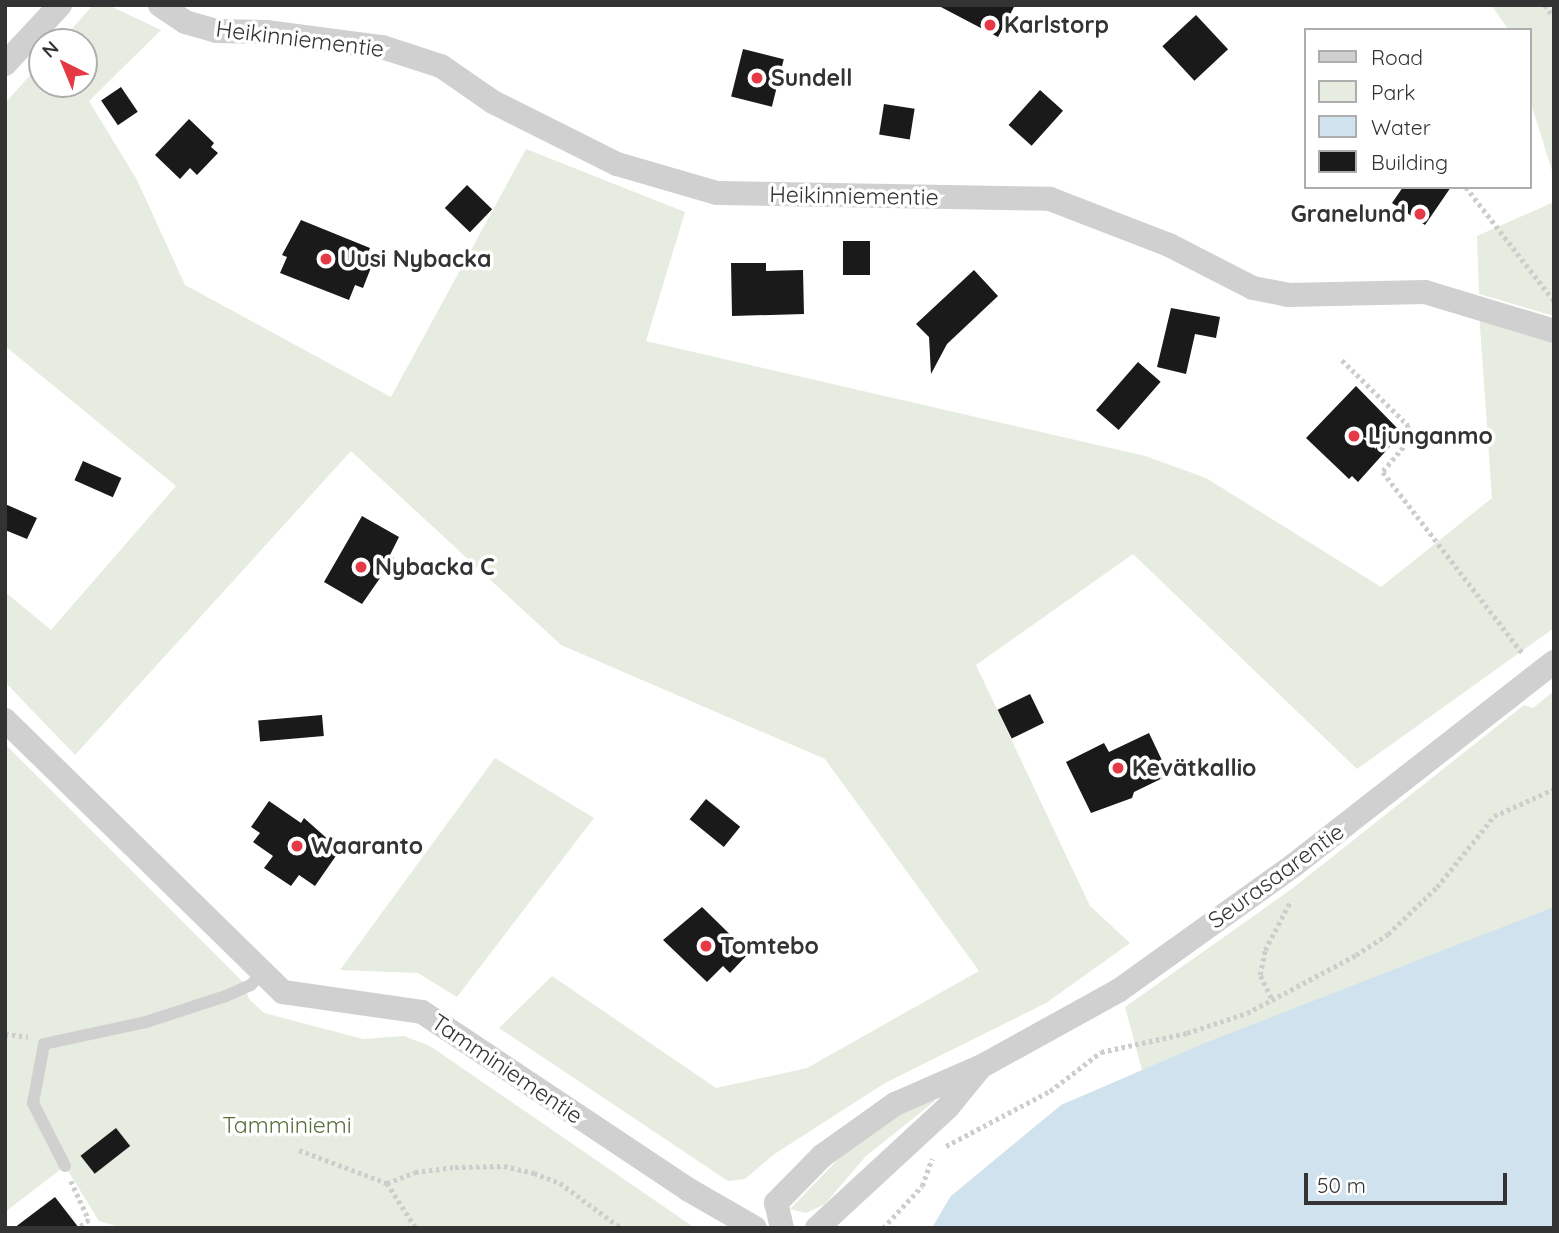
<!DOCTYPE html>
<html>
<head>
<meta charset="utf-8">
<style>
	body { margin:0 }
	#map { position:relative; width:1559px; height:1233px; overflow:hidden; background:#fff; font-family:Quicksand,sans-serif }
	div>[style] { position:absolute }
	.green>* { inset:0; background:#e6ecdf }
	.water>* { inset:0; background:#cfe2ee }
	.building>* { inset:0; background:#1a1a1a; transform-origin:0 0 }
	.path>* { height:4.5px; margin-top:-2.25px; transform-origin:0; background:repeating-linear-gradient(90deg,#cdcdcd 0 3.5px,transparent 0 7px) }
	.service>* { height:12px; margin:-6px; padding:0 6px; transform-origin:6px; border-radius:6px; background:#d0d0d0 }
	.minor>* { height:24px; margin:-12px; padding:0 12px; transform-origin:12px; border-radius:12px; background:#d0d0d0 }
	.dots>* { width:19px; height:19px; translate:-50% -50%; box-sizing:border-box; border:4px solid #fff; border-radius:50% }
	span { translate:-50% -50%; white-space:nowrap; text-align:center; line-height:1.15; -webkit-text-stroke:7px #fff; paint-order:stroke }
	.poi-label { font-size:23px; color:#333; font-weight:700 }
	.left { translate:0 -50%; text-align:left }
	.right { translate:-100% -50%; text-align:right }
	.street-label { font-size:23px; color:#333 }
	.park-label { font-size:23px; color:#56703f }
	.frame { position:absolute; inset:0; border:7px solid #333; pointer-events:none }
	.legend { position:absolute; left:1304px; top:28px; width:228px; height:161px; box-sizing:border-box; background:#fff; border:2px solid #adadad; margin:0; padding:9px 12px; list-style:none; font-size:21px; color:#333 }
	.legend li { display:flex; align-items:center; gap:14px; height:35px }
	.legend b { width:35px; border:2px solid #adadad }
	.north { position:absolute; left:28px; top:28px; width:70px; height:70px; box-sizing:border-box; background:#fff; border:2px solid #adadad; border-radius:50%; rotate:317deg; font-size:19px; font-weight:700; line-height:28px; text-align:center; color:#333 }
	.north::after { content:''; display:block; margin:auto; width:24px; height:32px; background:#e63946; clip-path:polygon(50% 0,100% 100%,50% 72%,0 100%) }
	.scale { position:absolute; left:1304px; top:1173px; width:203px; height:32px; box-sizing:border-box; border:4px solid #333; border-top:0; padding-left:9px; font-size:21px; line-height:24px; white-space:nowrap; color:#333; -webkit-text-stroke:5px #fff; paint-order:stroke }
</style>
</head>
<body>
<div id="map">
	<div class="green">
		<div style="clip-path:polygon(93px 5px,108px 5px,161px 30px,89px 101px,137px 180px,185px 285px,391px 397px,526px 149px,685px 212px,646px 341px,1145px 456px,1206px 478px,1381px 587px,1492px 498px,1479px 312px,1554px 342px,1554px 628px,1357px 769px,1133px 554px,976px 665px,1090px 906px,1130px 943px,1046px 1003px,885px 1083px,773px 1155px,745px 1179px,728px 1181px,499px 1028px,552px 976px,716px 1088px,807px 1068px,979px 971px,825px 759px,561px 645px,351px 451px,75px 755px,5px 682px,5px 592px,51px 630px,176px 486px,5px 346px,5px 103px,42px 62px,42px 84px,84px 84px,84px 42px,60px 42px)"></div>
		<div style="clip-path:polygon(1491px 5px,1554px 5px,1554px 177px,1529px 97px,1529px 30px,1509px 30px)"></div>
		<div style="clip-path:polygon(1554px 202px,1554px 316px,1479px 294px,1477px 236px)"></div>
		<div style="clip-path:polygon(1554px 691px,1554px 994px,1034px 1228px,932px 1228px,951px 1196px,1142px 1070px,1125px 1007px,1293px 888px,1524px 705px,1533px 708px)"></div>
		<div style="clip-path:polygon(5px 744px,244px 983px,249px 999px,264px 1013px,363px 1039px,404px 1036px,430px 1046px,695px 1228px,123px 1228px,99px 1221px,65px 1166px,5px 1212px)"></div>
		<div style="clip-path:polygon(495px 758px,594px 818px,457px 997px,418px 973px,340px 970px)"></div>
		<div style="clip-path:polygon(930px 1095px,935px 1101px,866px 1156px,825px 1204px,806px 1213px,790px 1209px,848px 1149px)"></div>
	</div>
	<div class="water">
		<div style="clip-path:polygon(1554px 907px,1554px 1228px,932px 1228px,951px 1196px,1061px 1105px,1205px 1043px)"></div>
	</div>
	<div class="building">
		<div style="clip-path:polygon(937px 5px,1015px 5px,998px 37px)"></div>
		<div style="left:1196px;top:15px;width:47px;height:46px;rotate:47deg"></div>
		<div style="left:743px;top:49px;width:42px;height:49px;rotate:14deg"></div>
		<div style="left:121px;top:87px;width:30px;height:24px;rotate:56deg"></div>
		<div style="left:1040px;top:90px;width:31px;height:47px;rotate:42deg"></div>
		<div style="left:884px;top:104px;width:31px;height:31px;rotate:9deg"></div>
		<div style="clip-path:polygon(189px 119px,214px 143px,211px 147px,218px 153px,197px 175px,190px 168px,180px 179px,155px 155px)"></div>
		<div style="left:467px;top:185px;width:35px;height:32px;rotate:44deg"></div>
		<div style="clip-path:polygon(1403px 187px,1451px 187px,1425px 225px,1392px 203px)"></div>
		<div style="clip-path:polygon(301px 220px,370px 248px,364px 262px,372px 265px,363px 288px,355px 285px,349px 300px,280px 273px,287px 257px,282px 255px)"></div>
		<div style="left:870px;top:241px;width:34px;height:27px;rotate:90deg"></div>
		<div style="clip-path:polygon(731px 263px,766px 263px,766px 271px,803px 270px,804px 314px,732px 316px)"></div>
		<div style="clip-path:polygon(974px 270px,998px 296px,947px 344px,931px 374px,929px 337px,916px 324px)"></div>
		<div style="clip-path:polygon(1171px 308px,1220px 317px,1216px 338px,1195px 334px,1186px 374px,1157px 367px)"></div>
		<div style="left:1138px;top:362px;width:30px;height:64px;rotate:41deg"></div>
		<div style="clip-path:polygon(1356px 386px,1402px 433px,1358px 482px,1352px 476px,1349px 479px,1306px 438px)"></div>
		<div style="left:83px;top:461px;width:42px;height:21px;rotate:24deg"></div>
		<div style="clip-path:polygon(5px 504px,37px 518px,27px 539px,5px 530px)"></div>
		<div style="clip-path:polygon(362px 516px,399px 537px,390px 555px,394px 558px,362px 604px,324px 582px)"></div>
		<div style="left:1030px;top:694px;width:32px;height:36px;rotate:64deg"></div>
		<div style="left:322px;top:715px;width:21px;height:64px;rotate:85deg"></div>
		<div style="clip-path:polygon(1149px 733px,1169px 775px,1134px 792px,1132px 798px,1091px 813px,1066px 762px,1104px 743px,1109px 752px)"></div>
		<div style="left:706px;top:799px;width:44px;height:26px;rotate:39deg"></div>
		<div style="clip-path:polygon(269px 801px,301px 823px,304px 818px,340px 850px,315px 886px,299px 875px,291px 886px,264px 868px,273px 856px,253px 842px,260px 833px,251px 827px)"></div>
		<div style="clip-path:polygon(702px 907px,749px 953px,730px 973px,723px 966px,707px 982px,663px 940px)"></div>
		<div style="left:116px;top:1128px;width:23px;height:45px;rotate:52deg"></div>
		<div style="clip-path:polygon(55px 1197px,79px 1228px,14px 1228px)"></div>
	</div>
	<div class="path">
		<div style="left:1545px;top:5px;width:15px;rotate:53deg"></div>
		<div style="left:1466px;top:187px;width:144px;rotate:52.3deg"></div>
		<div style="left:1342px;top:360px;width:93px;rotate:44.6deg"></div>
		<div style="left:1408px;top:425px;width:17px;rotate:90deg"></div>
		<div style="left:1408px;top:442px;width:39px;rotate:130deg"></div>
		<div style="left:1383px;top:472px;width:230px;rotate:52.4deg"></div>
		<div style="left:1271px;top:998px;width:25px;rotate:-116deg"></div>
		<div style="left:1260px;top:975px;width:25px;rotate:-79deg"></div>
		<div style="left:1265px;top:950px;width:56px;rotate:-62.5deg"></div>
		<div style="left:5px;top:1034px;width:23px;rotate:7deg"></div>
		<div style="left:946px;top:1146px;width:118px;rotate:-27.9deg"></div>
		<div style="left:1050px;top:1091px;width:64px;rotate:-37.4deg"></div>
		<div style="left:1101px;top:1052px;width:88px;rotate:-12.5deg"></div>
		<div style="left:1187px;top:1033px;width:63px;rotate:-18.4deg"></div>
		<div style="left:1247px;top:1013px;width:123px;rotate:-28deg"></div>
		<div style="left:1356px;top:955px;width:38px;rotate:-33deg"></div>
		<div style="left:1388px;top:934px;width:68px;rotate:-43.8deg"></div>
		<div style="left:1437px;top:887px;width:91px;rotate:-51.2deg"></div>
		<div style="left:1494px;top:816px;width:66px;rotate:-24.2deg"></div>
		<div style="left:299px;top:1150px;width:94px;rotate:20.6deg"></div>
		<div style="left:387px;top:1183px;width:30px;rotate:-21deg"></div>
		<div style="left:415px;top:1172px;width:40px;rotate:-7.1deg"></div>
		<div style="left:455px;top:1167px;width:49px;rotate:-1.2deg"></div>
		<div style="left:504px;top:1166px;width:31px;rotate:13deg"></div>
		<div style="left:534px;top:1173px;width:28px;rotate:21deg"></div>
		<div style="left:560px;top:1183px;width:76px;rotate:36.4deg"></div>
		<div style="left:71px;top:1181px;width:43px;rotate:65.2deg"></div>
		<div style="left:89px;top:1220px;width:13px;rotate:141deg"></div>
		<div style="left:387px;top:1183px;width:54px;rotate:57.2deg"></div>
		<div style="left:883px;top:1228px;width:57px;rotate:-47.1deg"></div>
		<div style="left:922px;top:1186px;width:29px;rotate:-70deg"></div>
	</div>
	<div class="service">
		<div style="left:65px;top:1166px;width:71px;rotate:-116.9deg"></div>
		<div style="left:33px;top:1103px;width:60px;rotate:-79.4deg"></div>
		<div style="left:44px;top:1044px;width:104px;rotate:-12.2deg"></div>
		<div style="left:146px;top:1022px;width:84px;rotate:-18deg"></div>
		<div style="left:226px;top:996px;width:27px;rotate:-24deg"></div>
		<div style="left:251px;top:985px;width:15px;rotate:-48deg"></div>
	</div>
	<div class="minor">
		<div style="left:160px;top:5px;width:30px;rotate:34deg"></div>
		<div style="left:185px;top:22px;width:32px;rotate:16deg"></div>
		<div style="left:216px;top:31px;width:50px;rotate:1.1deg"></div>
		<div style="left:266px;top:32px;width:117px;rotate:7.4deg"></div>
		<div style="left:382px;top:47px;width:62px;rotate:17.9deg"></div>
		<div style="left:441px;top:66px;width:63px;rotate:34.7deg"></div>
		<div style="left:493px;top:102px;width:139px;rotate:26.6deg"></div>
		<div style="left:617px;top:164px;width:104px;rotate:16.2deg"></div>
		<div style="left:717px;top:193px;width:333px;rotate:1deg"></div>
		<div style="left:1050px;top:199px;width:128px;rotate:21.1deg"></div>
		<div style="left:1169px;top:245px;width:94px;rotate:27.1deg"></div>
		<div style="left:1253px;top:288px;width:36px;rotate:11deg"></div>
		<div style="left:1288px;top:295px;width:137px;rotate:-1.3deg"></div>
		<div style="left:1425px;top:292px;width:135px;rotate:16.8deg"></div>
		<div style="left:5px;top:64px;width:81px;rotate:-47deg"></div>
		<div style="left:5px;top:720px;width:389px;rotate:44.4deg"></div>
		<div style="left:283px;top:992px;width:140px;rotate:8.2deg"></div>
		<div style="left:422px;top:1012px;width:321px;rotate:33.7deg"></div>
		<div style="left:689px;top:1190px;width:76px;rotate:29.9deg"></div>
		<div style="left:782px;top:1228px;width:26px;rotate:-103deg"></div>
		<div style="left:776px;top:1203px;width:66px;rotate:-45.6deg"></div>
		<div style="left:822px;top:1156px;width:90px;rotate:-35.5deg"></div>
		<div style="left:895px;top:1104px;width:95px;rotate:-23.6deg"></div>
		<div style="left:982px;top:1066px;width:155px;rotate:-28.9deg"></div>
		<div style="left:1118px;top:991px;width:216px;rotate:-35.6deg"></div>
		<div style="left:1294px;top:865px;width:330px;rotate:-38deg"></div>
		<div style="left:817px;top:1228px;width:178px;rotate:-42.7deg"></div>
		<div style="left:948px;top:1107px;width:49px;rotate:-50.8deg"></div>
	</div>
	<div class="dots">
		<div style="left:990px;top:25px;background:#e63946"></div>
		<div style="left:757px;top:78px;background:#e63946"></div>
		<div style="left:1420px;top:214px;background:#e63946"></div>
		<div style="left:326px;top:259px;background:#e63946"></div>
		<div style="left:1354px;top:436px;background:#e63946"></div>
		<div style="left:361px;top:567px;background:#e63946"></div>
		<div style="left:1118px;top:768px;background:#e63946"></div>
		<div style="left:297px;top:846px;background:#e63946"></div>
		<div style="left:706px;top:946px;background:#e63946"></div>
	</div>
	<div class="poi-label">
		<span class="left" style="left:1004px;top:25px">Karlstorp</span>
		<span class="left" style="left:771px;top:78px">Sundell</span>
		<span class="right" style="left:1406px;top:214px">Granelund</span>
		<span class="left" style="left:340px;top:259px">Uusi Nybacka</span>
		<span class="left" style="left:1368px;top:436px">Ljunganmo</span>
		<span class="left" style="left:375px;top:567px">Nybacka C</span>
		<span class="left" style="left:1132px;top:768px">Kevätkallio</span>
		<span class="left" style="left:311px;top:846px">Waaranto</span>
		<span class="left" style="left:720px;top:946px">Tomtebo</span>
	</div>
	<div class="street-label">
		<span style="left:300px;top:39px;rotate:7deg">Heikinniementie</span>
		<span style="left:854px;top:196px;rotate:1deg">Heikinniementie</span>
		<span style="left:1276px;top:876px;rotate:-36deg">Seurasaarentie</span>
		<span style="left:507px;top:1069px;rotate:34deg">Tamminiementie</span>
	</div>
	<div class="park-label">
		<span style="left:287px;top:1125px">Tamminiemi</span>
	</div>
	<div class="frame"></div>
	<ul class="legend">
	<li><b style="height:9px;background:#d0d0d0"></b>Road</li>
	<li><b style="height:19px;background:#e6ecdf"></b>Park</li>
	<li><b style="height:19px;background:#cfe2ee"></b>Water</li>
	<li><b style="height:19px;background:#1a1a1a"></b>Building</li>
	</ul>
	<div class="north">N</div>
	<div class="scale">50 m</div>
</div>
</body>
</html>
